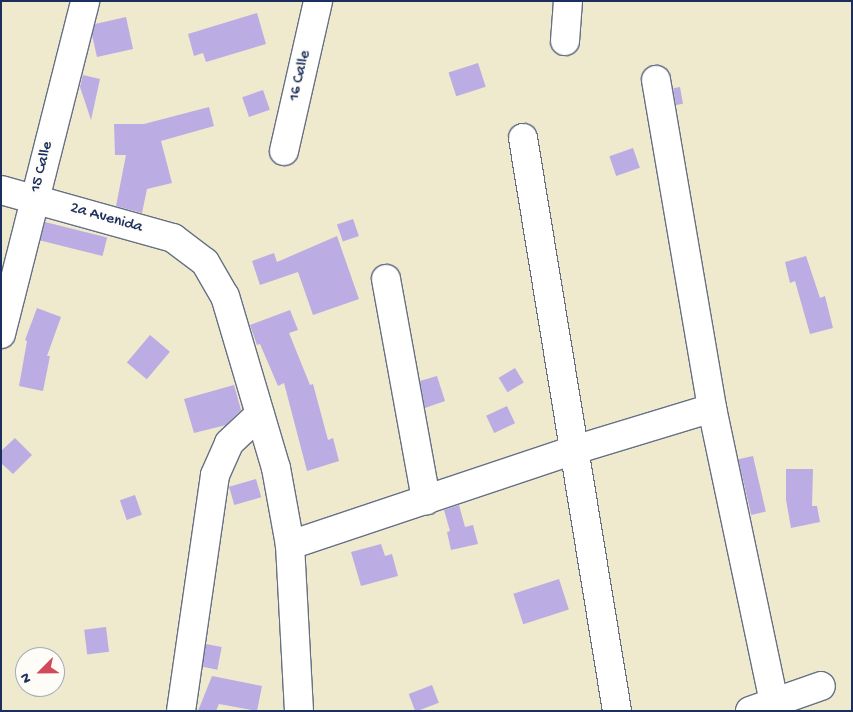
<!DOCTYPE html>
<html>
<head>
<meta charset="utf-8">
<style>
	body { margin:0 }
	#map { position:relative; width:853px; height:712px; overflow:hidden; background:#efe9ce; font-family:"Gochi Hand",sans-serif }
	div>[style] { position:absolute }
	.building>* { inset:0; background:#bbade3; transform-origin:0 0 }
	.roads { filter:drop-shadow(1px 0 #657085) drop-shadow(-1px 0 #657085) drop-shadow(0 1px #657085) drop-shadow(0 -1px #657085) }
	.minor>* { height:28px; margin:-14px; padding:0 14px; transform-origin:14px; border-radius:14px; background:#fff }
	span { translate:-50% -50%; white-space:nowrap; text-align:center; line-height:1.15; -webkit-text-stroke:4px #fdfcf7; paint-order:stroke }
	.street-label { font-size:16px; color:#1b2f5e }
	.frame { position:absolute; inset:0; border:2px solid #1b2f5e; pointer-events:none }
	.north { position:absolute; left:15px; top:647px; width:50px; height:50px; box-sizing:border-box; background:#fdfcf7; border:1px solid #a3aaba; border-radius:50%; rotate:247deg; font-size:14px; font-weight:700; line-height:20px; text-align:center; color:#1b2f5e }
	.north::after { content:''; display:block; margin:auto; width:18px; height:22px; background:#d1495b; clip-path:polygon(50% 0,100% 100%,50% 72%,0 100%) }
</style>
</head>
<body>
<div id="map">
	<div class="building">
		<div style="clip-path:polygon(257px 13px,266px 44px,206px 62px,203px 53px,194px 56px,188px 34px)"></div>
		<div style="clip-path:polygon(126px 17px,133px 49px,97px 57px,92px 35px,95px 24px)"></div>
		<div style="left:478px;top:63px;width:25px;height:31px;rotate:72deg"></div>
		<div style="clip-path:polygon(83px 75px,100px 79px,91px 120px,80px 87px)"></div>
		<div style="left:680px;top:87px;width:17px;height:7px;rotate:80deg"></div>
		<div style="left:263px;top:90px;width:21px;height:22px;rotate:71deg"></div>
		<div style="clip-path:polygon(209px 107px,214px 126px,161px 141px,172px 183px,147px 189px,142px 213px,116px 206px,126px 155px,115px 155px,114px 124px,144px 124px)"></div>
		<div style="left:633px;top:148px;width:21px;height:25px;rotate:71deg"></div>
		<div style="left:353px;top:219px;width:18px;height:17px;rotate:71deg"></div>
		<div style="left:45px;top:222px;width:64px;height:19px;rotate:14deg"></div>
		<div style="clip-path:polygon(337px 236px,359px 299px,313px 315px,298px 272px,260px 285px,252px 261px,274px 253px,277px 262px)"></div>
		<div style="clip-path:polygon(806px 256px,820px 298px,825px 296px,833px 328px,810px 334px,795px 281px,790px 283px,785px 262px)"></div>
		<div style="clip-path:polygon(37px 308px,61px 317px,47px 356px,50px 356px,43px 391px,19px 386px,27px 341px,25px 340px)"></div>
		<div style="clip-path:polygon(290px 310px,298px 330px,289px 333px,310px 385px,313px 384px,328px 440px,333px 438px,339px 461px,307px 471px,284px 383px,278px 386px,260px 344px,257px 345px,250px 325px)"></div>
		<div style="left:150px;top:335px;width:26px;height:36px;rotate:40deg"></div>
		<div style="left:515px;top:368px;width:17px;height:19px;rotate:59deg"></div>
		<div style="clip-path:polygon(437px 376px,445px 401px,425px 408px,420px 381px)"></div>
		<div style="clip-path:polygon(234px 385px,241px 410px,226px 425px,194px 433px,184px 399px)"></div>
		<div style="left:507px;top:406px;width:19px;height:23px;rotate:65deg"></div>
		<div style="clip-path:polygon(15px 438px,32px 455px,13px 474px,1px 463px,1px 451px)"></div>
		<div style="left:753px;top:456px;width:57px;height:15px;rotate:77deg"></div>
		<div style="clip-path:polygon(786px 469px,813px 469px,812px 506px,817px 506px,820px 522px,791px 528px,786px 500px)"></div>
		<div style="left:256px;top:479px;width:19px;height:28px;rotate:74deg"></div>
		<div style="left:135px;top:495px;width:21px;height:16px;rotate:71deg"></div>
		<div style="clip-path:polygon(459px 505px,465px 527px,473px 525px,478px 544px,451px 550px,447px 532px,450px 531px,444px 510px)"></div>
		<div style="clip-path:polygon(381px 544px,385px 556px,392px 554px,398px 576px,361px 586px,351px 552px)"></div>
		<div style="left:559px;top:579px;width:32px;height:48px;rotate:72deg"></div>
		<div style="left:106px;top:627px;width:25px;height:22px;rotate:83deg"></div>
		<div style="left:206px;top:644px;width:16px;height:23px;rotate:11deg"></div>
		<div style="clip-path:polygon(212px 676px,262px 686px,257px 711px,219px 704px,216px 711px,198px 711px)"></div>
		<div style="left:432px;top:685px;width:19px;height:25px;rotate:69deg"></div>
	</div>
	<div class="roads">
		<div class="minor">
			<div style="left:565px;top:41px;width:40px;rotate:-85.7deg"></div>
			<div style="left:656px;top:80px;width:333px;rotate:80.3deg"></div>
			<div style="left:712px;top:408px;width:310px;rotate:78.1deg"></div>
			<div style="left:523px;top:138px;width:581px;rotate:80.68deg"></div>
			<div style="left:284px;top:151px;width:154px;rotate:-77.2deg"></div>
			<div style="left:1px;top:190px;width:179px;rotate:15.6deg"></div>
			<div style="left:173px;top:238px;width:40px;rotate:37deg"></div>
			<div style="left:205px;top:262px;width:39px;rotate:60deg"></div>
			<div style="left:225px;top:296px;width:179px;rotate:73.5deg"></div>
			<div style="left:276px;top:468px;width:78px;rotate:79.7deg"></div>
			<div style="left:290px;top:545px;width:166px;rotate:86.9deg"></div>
			<div style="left:386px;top:279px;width:225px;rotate:79.7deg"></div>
			<div style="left:1px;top:334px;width:343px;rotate:-75.8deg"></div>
			<div style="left:290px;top:545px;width:299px;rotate:-18.5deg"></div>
			<div style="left:574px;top:450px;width:144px;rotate:-16.9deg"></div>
			<div style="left:181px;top:711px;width:238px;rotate:-81.8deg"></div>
			<div style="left:215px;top:475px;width:35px;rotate:-66deg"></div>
			<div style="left:229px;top:443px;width:42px;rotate:-43.1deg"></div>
			<div style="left:750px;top:711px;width:75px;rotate:-19.4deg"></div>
		</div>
	</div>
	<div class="street-label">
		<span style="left:301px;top:76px;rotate:-77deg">16 Calle</span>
		<span style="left:43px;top:167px;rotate:-76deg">15 Calle</span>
		<span style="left:106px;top:219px;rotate:16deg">2a Avenida</span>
	</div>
	<div class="frame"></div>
	<div class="north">N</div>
</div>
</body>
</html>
